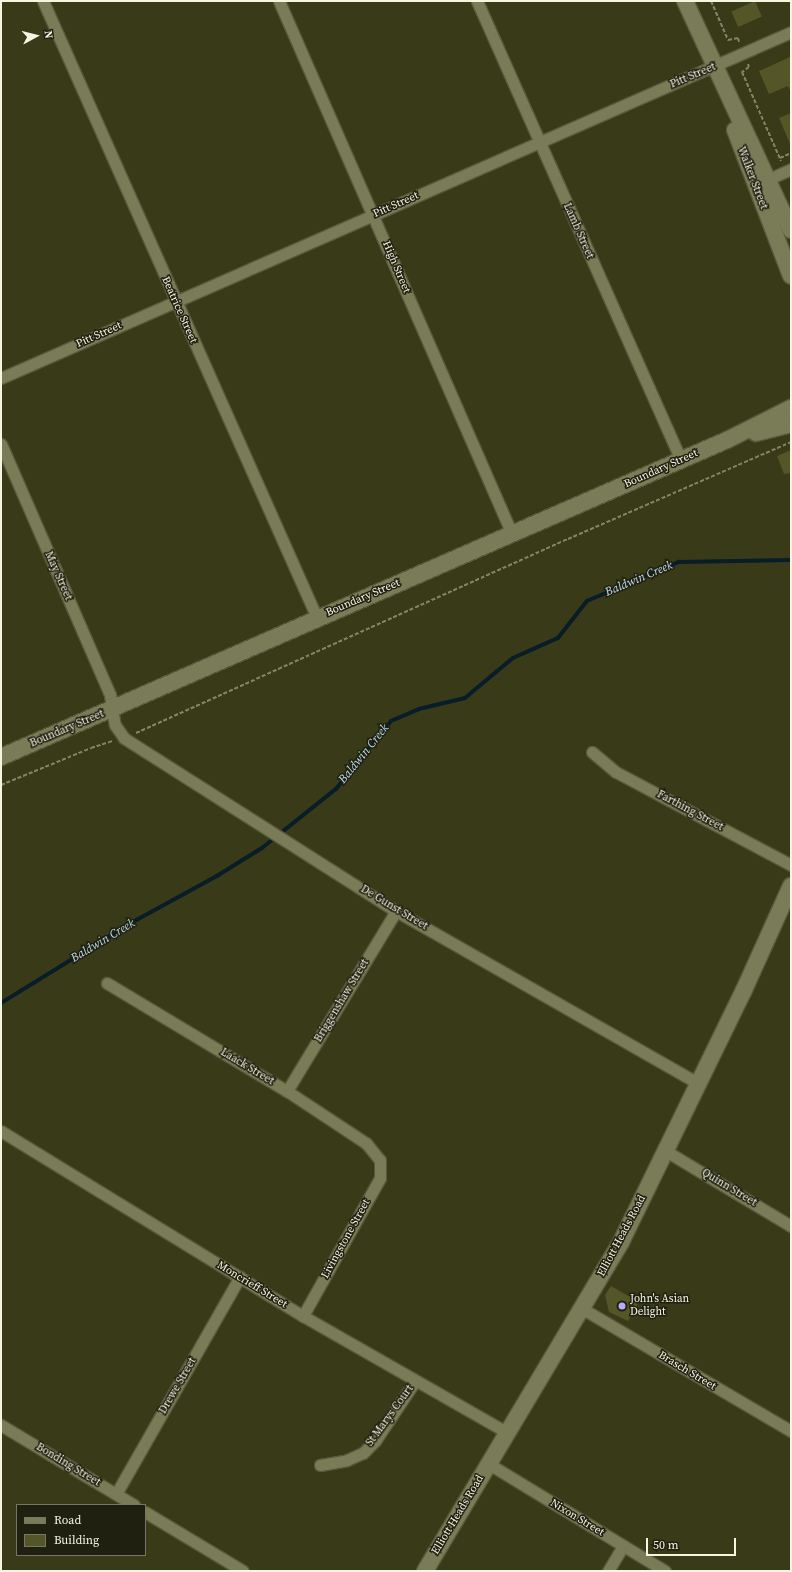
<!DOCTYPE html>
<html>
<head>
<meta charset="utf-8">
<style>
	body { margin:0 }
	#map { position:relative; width:792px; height:1572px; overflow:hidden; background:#393a18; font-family:"Source Serif 4",serif }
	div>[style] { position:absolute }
	.stream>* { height:3.5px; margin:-1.75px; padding:0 1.75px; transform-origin:1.75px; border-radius:1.75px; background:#081d27 }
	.building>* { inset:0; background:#545628; transform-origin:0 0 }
	.path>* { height:2px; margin-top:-1px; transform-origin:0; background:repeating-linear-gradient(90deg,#848568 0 4px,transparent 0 6px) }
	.roads { filter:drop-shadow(1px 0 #58583b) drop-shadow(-1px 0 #58583b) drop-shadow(0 1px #58583b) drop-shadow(0 -1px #58583b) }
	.street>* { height:11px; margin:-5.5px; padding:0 5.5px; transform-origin:5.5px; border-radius:5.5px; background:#7a7c57 }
	.secondary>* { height:16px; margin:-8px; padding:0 8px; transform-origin:8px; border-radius:8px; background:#7a7c57 }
	.dots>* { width:11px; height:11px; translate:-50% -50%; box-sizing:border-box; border:2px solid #202011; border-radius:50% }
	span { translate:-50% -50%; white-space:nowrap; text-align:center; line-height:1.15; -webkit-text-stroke:3px #202011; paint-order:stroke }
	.street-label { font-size:11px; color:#f5f6e2 }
	.poi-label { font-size:11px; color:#f5f6e2 }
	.left { translate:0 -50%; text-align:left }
	.water-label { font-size:12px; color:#bedcec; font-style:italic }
	.frame { position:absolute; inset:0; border:2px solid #f5f6e2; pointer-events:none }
	.legend { position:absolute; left:16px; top:1504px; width:130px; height:52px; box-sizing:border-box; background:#202011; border:1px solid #757665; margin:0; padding:5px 7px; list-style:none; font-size:12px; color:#f5f6e2 }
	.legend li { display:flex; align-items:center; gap:8px; height:20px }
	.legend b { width:20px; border:1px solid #757665 }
	.north { position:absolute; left:16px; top:16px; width:40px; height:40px; -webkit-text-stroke:3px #202011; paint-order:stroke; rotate:83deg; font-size:11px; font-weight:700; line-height:16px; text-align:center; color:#f5f6e2 }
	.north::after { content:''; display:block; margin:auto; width:14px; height:18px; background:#f5f6e2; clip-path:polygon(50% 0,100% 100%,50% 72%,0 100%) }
	.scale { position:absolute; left:646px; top:1538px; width:90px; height:18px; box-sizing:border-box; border:2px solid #f5f6e2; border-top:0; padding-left:5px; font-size:12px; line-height:14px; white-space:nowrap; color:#f5f6e2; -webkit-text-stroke:3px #202011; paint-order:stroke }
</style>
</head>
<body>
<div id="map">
	<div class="stream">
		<div style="left:1px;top:1003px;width:153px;rotate:-31.6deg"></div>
		<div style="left:131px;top:923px;width:98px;rotate:-28.7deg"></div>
		<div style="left:217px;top:876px;width:53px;rotate:-31.9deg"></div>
		<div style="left:262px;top:848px;width:95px;rotate:-38.6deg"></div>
		<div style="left:336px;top:789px;width:87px;rotate:-51deg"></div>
		<div style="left:391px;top:721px;width:30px;rotate:-23deg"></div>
		<div style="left:419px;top:709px;width:47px;rotate:-13.4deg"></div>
		<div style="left:465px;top:698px;width:62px;rotate:-39.8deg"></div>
		<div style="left:513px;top:658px;width:49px;rotate:-24deg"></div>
		<div style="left:558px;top:638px;width:47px;rotate:-51.9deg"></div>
		<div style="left:587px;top:601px;width:100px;rotate:-23deg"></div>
		<div style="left:679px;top:562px;width:112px;rotate:-1deg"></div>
	</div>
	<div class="building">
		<div style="left:755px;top:1px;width:17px;height:26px;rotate:66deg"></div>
		<div style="clip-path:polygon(790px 57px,791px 92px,788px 86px,769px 94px,759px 71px)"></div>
		<div style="clip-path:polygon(791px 113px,791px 146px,779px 118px)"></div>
		<div style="clip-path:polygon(791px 450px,791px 473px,784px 474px,777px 456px)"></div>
		<div style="clip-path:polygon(611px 1286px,639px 1302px,628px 1321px,609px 1312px,605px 1295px)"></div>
	</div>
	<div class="path">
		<div style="left:711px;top:1px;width:43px;rotate:66.4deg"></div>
		<div style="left:728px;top:40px;width:10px;rotate:-11deg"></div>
		<div style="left:738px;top:38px;width:4px;rotate:76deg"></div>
		<div style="left:748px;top:64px;width:3px;rotate:72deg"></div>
		<div style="left:749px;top:67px;width:9px;rotate:144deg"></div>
		<div style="left:742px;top:72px;width:97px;rotate:66.3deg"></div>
		<div style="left:780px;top:158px;width:12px;rotate:-24deg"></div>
		<div style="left:136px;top:733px;width:474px;rotate:-24.2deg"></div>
		<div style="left:568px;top:539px;width:243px;rotate:-23.5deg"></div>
		<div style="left:1px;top:785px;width:97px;rotate:-22.3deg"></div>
		<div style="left:91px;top:748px;width:23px;rotate:-18deg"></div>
	</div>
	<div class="roads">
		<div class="street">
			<div style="left:43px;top:1px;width:675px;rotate:66.05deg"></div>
			<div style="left:279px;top:1px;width:582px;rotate:66.39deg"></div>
			<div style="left:477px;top:1px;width:502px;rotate:66.04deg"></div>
			<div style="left:762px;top:182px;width:32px;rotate:-24deg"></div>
			<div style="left:1px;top:378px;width:862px;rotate:-23.65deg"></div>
			<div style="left:1px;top:444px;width:274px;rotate:66.5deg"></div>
			<div style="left:110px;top:695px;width:30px;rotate:81deg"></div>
			<div style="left:115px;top:725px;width:16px;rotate:55deg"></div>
			<div style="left:124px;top:738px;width:322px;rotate:32.5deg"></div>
			<div style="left:396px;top:911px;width:348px;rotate:29.7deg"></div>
			<div style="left:592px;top:752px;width:31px;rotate:40deg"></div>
			<div style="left:616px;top:772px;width:198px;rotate:28deg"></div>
			<div style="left:107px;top:983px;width:210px;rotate:31deg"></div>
			<div style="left:287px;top:1091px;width:95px;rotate:33.4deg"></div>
			<div style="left:366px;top:1143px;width:22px;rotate:51deg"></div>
			<div style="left:380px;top:1160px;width:18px;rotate:90deg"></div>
			<div style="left:380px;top:1178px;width:158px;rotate:119.2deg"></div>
			<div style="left:287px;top:1091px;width:210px;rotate:-58.8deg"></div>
			<div style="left:1px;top:1131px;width:354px;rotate:31.5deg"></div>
			<div style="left:303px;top:1316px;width:234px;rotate:29.7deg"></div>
			<div style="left:666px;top:1151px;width:146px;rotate:31deg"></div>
			<div style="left:583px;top:1309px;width:241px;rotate:30.4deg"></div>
			<div style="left:1px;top:1425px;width:155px;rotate:31deg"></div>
			<div style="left:489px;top:1464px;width:206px;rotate:31.3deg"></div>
			<div style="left:320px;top:1465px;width:27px;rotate:-10deg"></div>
			<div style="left:347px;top:1460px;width:17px;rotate:-24deg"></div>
			<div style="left:363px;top:1453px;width:17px;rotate:-45deg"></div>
			<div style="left:375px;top:1441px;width:72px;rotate:-56.3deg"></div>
			<div style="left:116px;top:1494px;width:250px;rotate:-60.3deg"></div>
			<div style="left:145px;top:1512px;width:114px;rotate:31deg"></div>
			<div style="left:608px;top:1571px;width:29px;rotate:-59deg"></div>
		</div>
		<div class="secondary">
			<div style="left:685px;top:1px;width:252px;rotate:65.2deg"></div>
			<div style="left:735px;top:130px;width:156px;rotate:69deg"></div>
			<div style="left:756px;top:433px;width:36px;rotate:-14deg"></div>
			<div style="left:1px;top:757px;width:792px;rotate:-23.59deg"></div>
			<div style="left:727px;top:440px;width:72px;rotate:-26.6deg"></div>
			<div style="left:425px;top:1571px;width:385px;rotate:-59.2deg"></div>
			<div style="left:622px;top:1240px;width:278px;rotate:-64deg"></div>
			<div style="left:744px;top:990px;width:114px;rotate:-65.7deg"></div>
		</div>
	</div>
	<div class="dots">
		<div style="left:622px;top:1306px;background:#b7abf8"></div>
	</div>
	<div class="street-label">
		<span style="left:693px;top:76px;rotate:-23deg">Pitt Street</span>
		<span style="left:752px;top:178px;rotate:69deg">Walker Street</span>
		<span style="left:396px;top:205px;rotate:-24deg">Pitt Street</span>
		<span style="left:578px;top:231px;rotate:66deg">Lamb Street</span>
		<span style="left:396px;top:267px;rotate:67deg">High Street</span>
		<span style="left:179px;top:310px;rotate:66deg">Beatrice Street</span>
		<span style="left:99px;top:335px;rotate:-24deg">Pitt Street</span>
		<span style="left:661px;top:469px;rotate:-24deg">Boundary Street</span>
		<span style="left:58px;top:576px;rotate:66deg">May Street</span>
		<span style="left:363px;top:598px;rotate:-23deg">Boundary Street</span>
		<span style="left:67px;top:729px;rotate:-23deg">Boundary Street</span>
		<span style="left:690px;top:811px;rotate:28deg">Farthing Street</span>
		<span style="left:394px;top:908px;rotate:31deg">De Gunst Street</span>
		<span style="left:342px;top:1001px;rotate:-59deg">Briggenshaw Street</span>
		<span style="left:247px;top:1067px;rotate:31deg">Laack Street</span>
		<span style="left:729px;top:1188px;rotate:31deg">Quinn Street</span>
		<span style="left:622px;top:1236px;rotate:-62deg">Elliott Heads Road</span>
		<span style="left:346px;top:1239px;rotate:-61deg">Livingstone Street</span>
		<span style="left:252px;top:1285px;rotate:31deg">Moncrieff Street</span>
		<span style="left:687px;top:1371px;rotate:31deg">Brasch Street</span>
		<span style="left:178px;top:1386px;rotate:-60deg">Drewe Street</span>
		<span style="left:390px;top:1416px;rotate:-54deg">St Marys Court</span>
		<span style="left:68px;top:1465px;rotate:31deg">Bonding Street</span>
		<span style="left:458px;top:1515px;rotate:-59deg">Elliott Heads Road</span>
		<span style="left:577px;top:1518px;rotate:31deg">Nixon Street</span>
	</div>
	<div class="poi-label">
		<span class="left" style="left:630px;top:1306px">John's Asian<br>Delight</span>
	</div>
	<div class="water-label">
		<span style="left:639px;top:579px;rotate:-23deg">Baldwin Creek</span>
		<span style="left:364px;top:754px;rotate:-51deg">Baldwin Creek</span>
		<span style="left:103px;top:941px;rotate:-31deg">Baldwin Creek</span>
	</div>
	<div class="frame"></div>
	<ul class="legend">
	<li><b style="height:5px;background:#7a7c57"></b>Road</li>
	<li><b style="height:11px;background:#545628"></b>Building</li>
	</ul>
	<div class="north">N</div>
	<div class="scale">50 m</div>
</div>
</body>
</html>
